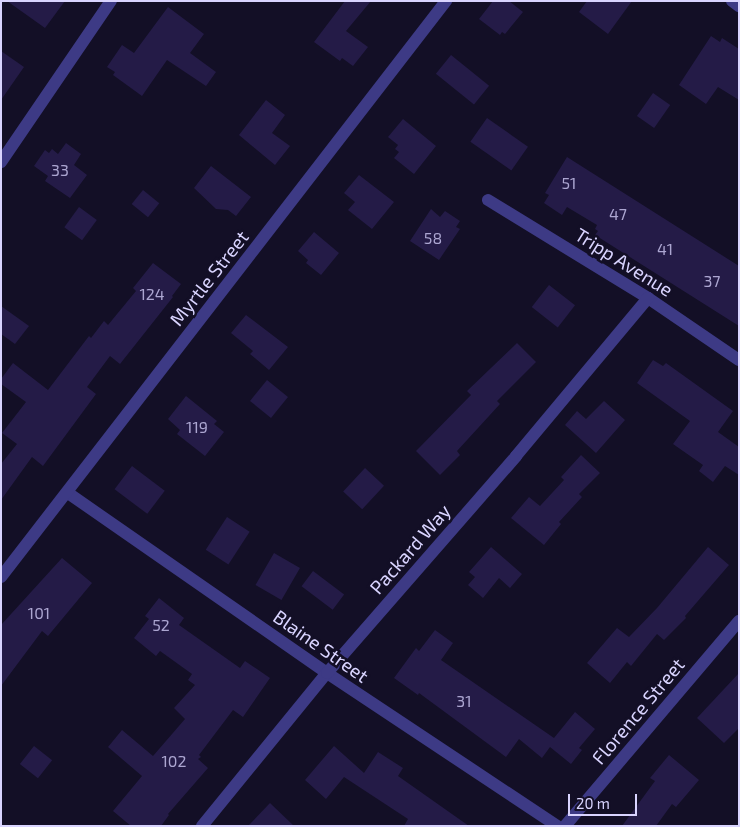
<!DOCTYPE html>
<html>
<head>
<meta charset="utf-8">
<style>
	body { margin:0 }
	#map { position:relative; width:740px; height:827px; overflow:hidden; background:#130f26; font-family:"Exo 2",sans-serif }
	div>[style] { position:absolute }
	.building>* { inset:0; background:#241b47; transform-origin:0 0 }
	.minor>* { height:12px; margin:-6px; padding:0 6px; transform-origin:6px; border-radius:6px; background:#3d3a85 }
	span { translate:-50% -50%; white-space:nowrap; text-align:center; line-height:1.15; -webkit-text-stroke:5px #130f26; paint-order:stroke }
	.number-label { font-size:16px; color:#aca6d1 }
	.number-label span { -webkit-text-stroke-width:0 }
	.street-label { font-size:19px; color:#d9d4ff }
	.frame { position:absolute; inset:0; border:2px solid #d9d4ff; pointer-events:none }
	.scale { position:absolute; left:568px; top:794px; width:69px; height:22px; box-sizing:border-box; border:2px solid #d9d4ff; border-top:0; padding-left:6px; font-size:15px; line-height:18px; white-space:nowrap; color:#d9d4ff; -webkit-text-stroke:4px #130f26; paint-order:stroke }
</style>
</head>
<body>
<div id="map">
	<div class="building">
		<div style="clip-path:polygon(7px 1px,65px 1px,45px 28px)"></div>
		<div style="clip-path:polygon(345px 1px,371px 1px,346px 31px,368px 47px,353px 66px,342px 58px,340px 61px,314px 42px)"></div>
		<div style="clip-path:polygon(493px 1px,509px 1px,523px 12px,505px 34px,502px 32px,500px 35px,479px 19px)"></div>
		<div style="clip-path:polygon(587px 1px,632px 1px,608px 34px,579px 12px)"></div>
		<div style="clip-path:polygon(168px 7px,204px 34px,190px 53px,216px 72px,206px 86px,167px 60px,142px 96px,113px 75px,115px 72px,107px 67px,122px 45px,134px 53px)"></div>
		<div style="clip-path:polygon(711px 36px,720px 42px,722px 38px,739px 49px,739px 100px,718px 87px,706px 104px,679px 85px)"></div>
		<div style="clip-path:polygon(1px 51px,24px 67px,1px 100px)"></div>
		<div style="left:451px;top:55px;width:49px;height:24px;rotate:39deg"></div>
		<div style="left:653px;top:93px;width:21px;height:28px;rotate:35deg"></div>
		<div style="clip-path:polygon(266px 100px,285px 115px,272px 133px,290px 146px,275px 165px,239px 135px)"></div>
		<div style="left:487px;top:118px;width:50px;height:29px;rotate:35deg"></div>
		<div style="clip-path:polygon(403px 119px,436px 146px,414px 174px,394px 158px,399px 152px,395px 149px,398px 145px,388px 137px)"></div>
		<div style="clip-path:polygon(66px 143px,81px 154px,74px 165px,87px 175px,70px 198px,45px 181px,48px 176px,34px 166px,45px 150px,49px 153px,52px 149px,58px 154px)"></div>
		<div style="clip-path:polygon(567px 157px,739px 266px,739px 326px,595px 235px,598px 231px,595px 229px,597px 225px,567px 207px,562px 215px,544px 203px,549px 195px,545px 193px)"></div>
		<div style="clip-path:polygon(211px 166px,251px 197px,236px 216px,228px 210px,216px 209px,194px 188px)"></div>
		<div style="clip-path:polygon(359px 175px,394px 202px,372px 229px,348px 210px,355px 202px,344px 193px)"></div>
		<div style="left:143px;top:190px;width:21px;height:18px;rotate:39deg"></div>
		<div style="left:79px;top:207px;width:22px;height:25px;rotate:36deg"></div>
		<div style="clip-path:polygon(431px 209px,440px 217px,445px 211px,460px 221px,456px 227px,460px 229px,439px 260px,410px 241px)"></div>
		<div style="clip-path:polygon(314px 232px,339px 253px,321px 275px,306px 263px,308px 260px,298px 251px)"></div>
		<div style="clip-path:polygon(153px 263px,181px 284px,172px 296px,173px 297px,120px 364px,110px 356px,87px 387px,96px 394px,54px 451px,43px 466px,32px 457px,1px 500px,1px 464px,17px 444px,2px 433px,26px 402px,1px 384px,1px 379px,13px 363px,48px 390px,89px 336px,91px 338px,104px 321px,108px 325px,136px 291px,133px 288px)"></div>
		<div style="left:549px;top:285px;width:33px;height:28px;rotate:38deg"></div>
		<div style="clip-path:polygon(1px 306px,29px 326px,15px 344px,1px 334px)"></div>
		<div style="clip-path:polygon(246px 315px,288px 347px,269px 370px,250px 354px,253px 351px,231px 333px)"></div>
		<div style="clip-path:polygon(517px 343px,536px 362px,497px 401px,500px 404px,457px 451px,460px 455px,440px 475px,416px 451px,471px 395px,467px 391px)"></div>
		<div style="clip-path:polygon(653px 360px,663px 366px,666px 363px,733px 411px,718px 432px,739px 447px,739px 475px,725px 466px,713px 482px,699px 471px,703px 465px,673px 444px,690px 421px,637px 383px)"></div>
		<div style="left:267px;top:380px;width:27px;height:27px;rotate:39deg"></div>
		<div style="clip-path:polygon(186px 396px,217px 421px,214px 424px,224px 432px,205px 456px,177px 434px,180px 430px,168px 419px)"></div>
		<div style="clip-path:polygon(604px 401px,625px 420px,596px 453px,565px 425px,577px 411px,586px 419px)"></div>
		<div style="clip-path:polygon(581px 455px,600px 473px,579px 494px,582px 497px,559px 522px,561px 524px,544px 545px,511px 518px,529px 497px,540px 506px,564px 480px,561px 477px)"></div>
		<div style="left:132px;top:466px;width:41px;height:29px;rotate:37deg"></div>
		<div style="left:365px;top:468px;width:26px;height:32px;rotate:43deg"></div>
		<div style="left:227px;top:517px;width:27px;height:39px;rotate:33deg"></div>
		<div style="clip-path:polygon(491px 547px,522px 574px,510px 588px,499px 578px,483px 598px,468px 585px,475px 577px,469px 572px)"></div>
		<div style="clip-path:polygon(708px 547px,729px 565px,685px 616px,686px 618px,664px 640px,657px 634px,631px 666px,627px 662px,610px 683px,587px 663px,617px 628px,629px 637px,657px 608px)"></div>
		<div style="left:274px;top:553px;width:30px;height:37px;rotate:30deg"></div>
		<div style="clip-path:polygon(62px 558px,92px 583px,48px 636px,42px 631px,1px 686px,1px 625px)"></div>
		<div style="left:313px;top:571px;width:39px;height:19px;rotate:37deg"></div>
		<div style="clip-path:polygon(159px 598px,184px 618px,179px 625px,240px 668px,245px 661px,270px 678px,243px 717px,233px 710px,199px 755px,201px 757px,198px 759px,208px 768px,168px 814px,169px 815px,161px 826px,131px 826px,113px 811px,142px 776px,108px 747px,122px 730px,153px 756px,185px 719px,174px 708px,195px 685px,188px 680px,192px 674px,160px 651px,156px 656px,134px 638px,149px 619px,145px 616px)"></div>
		<div style="clip-path:polygon(435px 630px,453px 643px,441px 660px,554px 738px,575px 712px,595px 729px,579px 748px,582px 750px,571px 764px,550px 747px,542px 758px,519px 739px,506px 757px,419px 693px,418px 695px,394px 678px,416px 648px,419px 651px)"></div>
		<div style="clip-path:polygon(739px 673px,739px 728px,724px 743px,697px 718px)"></div>
		<div style="left:34px;top:746px;width:23px;height:23px;rotate:38deg"></div>
		<div style="clip-path:polygon(334px 746px,364px 773px,378px 752px,403px 768px,398px 776px,469px 826px,404px 826px,408px 819px,344px 777px,326px 799px,305px 780px)"></div>
		<div style="clip-path:polygon(669px 755px,699px 780px,676px 807px,672px 804px,656px 826px,622px 826px,655px 781px,650px 778px)"></div>
		<div style="clip-path:polygon(270px 803px,294px 826px,248px 826px)"></div>
	</div>
	<div class="minor">
		<div style="left:732px;top:1px;width:9px;rotate:36deg"></div>
		<div style="left:1px;top:162px;width:195px;rotate:-55.7deg"></div>
		<div style="left:488px;top:200px;width:188px;rotate:31.5deg"></div>
		<div style="left:648px;top:298px;width:110px;rotate:34.3deg"></div>
		<div style="left:68px;top:493px;width:315px;rotate:34.8deg"></div>
		<div style="left:327px;top:673px;width:276px;rotate:33.6deg"></div>
		<div style="left:1px;top:577px;width:728px;rotate:-52.31deg"></div>
		<div style="left:202px;top:826px;width:198px;rotate:-50.8deg"></div>
		<div style="left:327px;top:673px;width:288px;rotate:-48.9deg"></div>
		<div style="left:516px;top:456px;width:206px;rotate:-50.1deg"></div>
		<div style="left:565px;top:826px;width:269px;rotate:-49.7deg"></div>
	</div>
	<div class="number-label">
		<span style="left:60px;top:170px">33</span>
		<span style="left:569px;top:183px">51</span>
		<span style="left:618px;top:214px">47</span>
		<span style="left:433px;top:238px">58</span>
		<span style="left:665px;top:249px">41</span>
		<span style="left:712px;top:281px">37</span>
		<span style="left:152px;top:294px">124</span>
		<span style="left:197px;top:427px">119</span>
		<span style="left:39px;top:613px">101</span>
		<span style="left:161px;top:625px">52</span>
		<span style="left:464px;top:701px">31</span>
		<span style="left:174px;top:761px">102</span>
	</div>
	<div class="street-label">
		<span style="left:624px;top:262px;rotate:32deg">Tripp Avenue</span>
		<span style="left:209px;top:278px;rotate:-52deg">Myrtle Street</span>
		<span style="left:410px;top:549px;rotate:-49deg">Packard Way</span>
		<span style="left:321px;top:646px;rotate:35deg">Blaine Street</span>
		<span style="left:638px;top:711px;rotate:-50deg">Florence Street</span>
	</div>
	<div class="frame"></div>
	<div class="scale">20 m</div>
</div>
</body>
</html>
